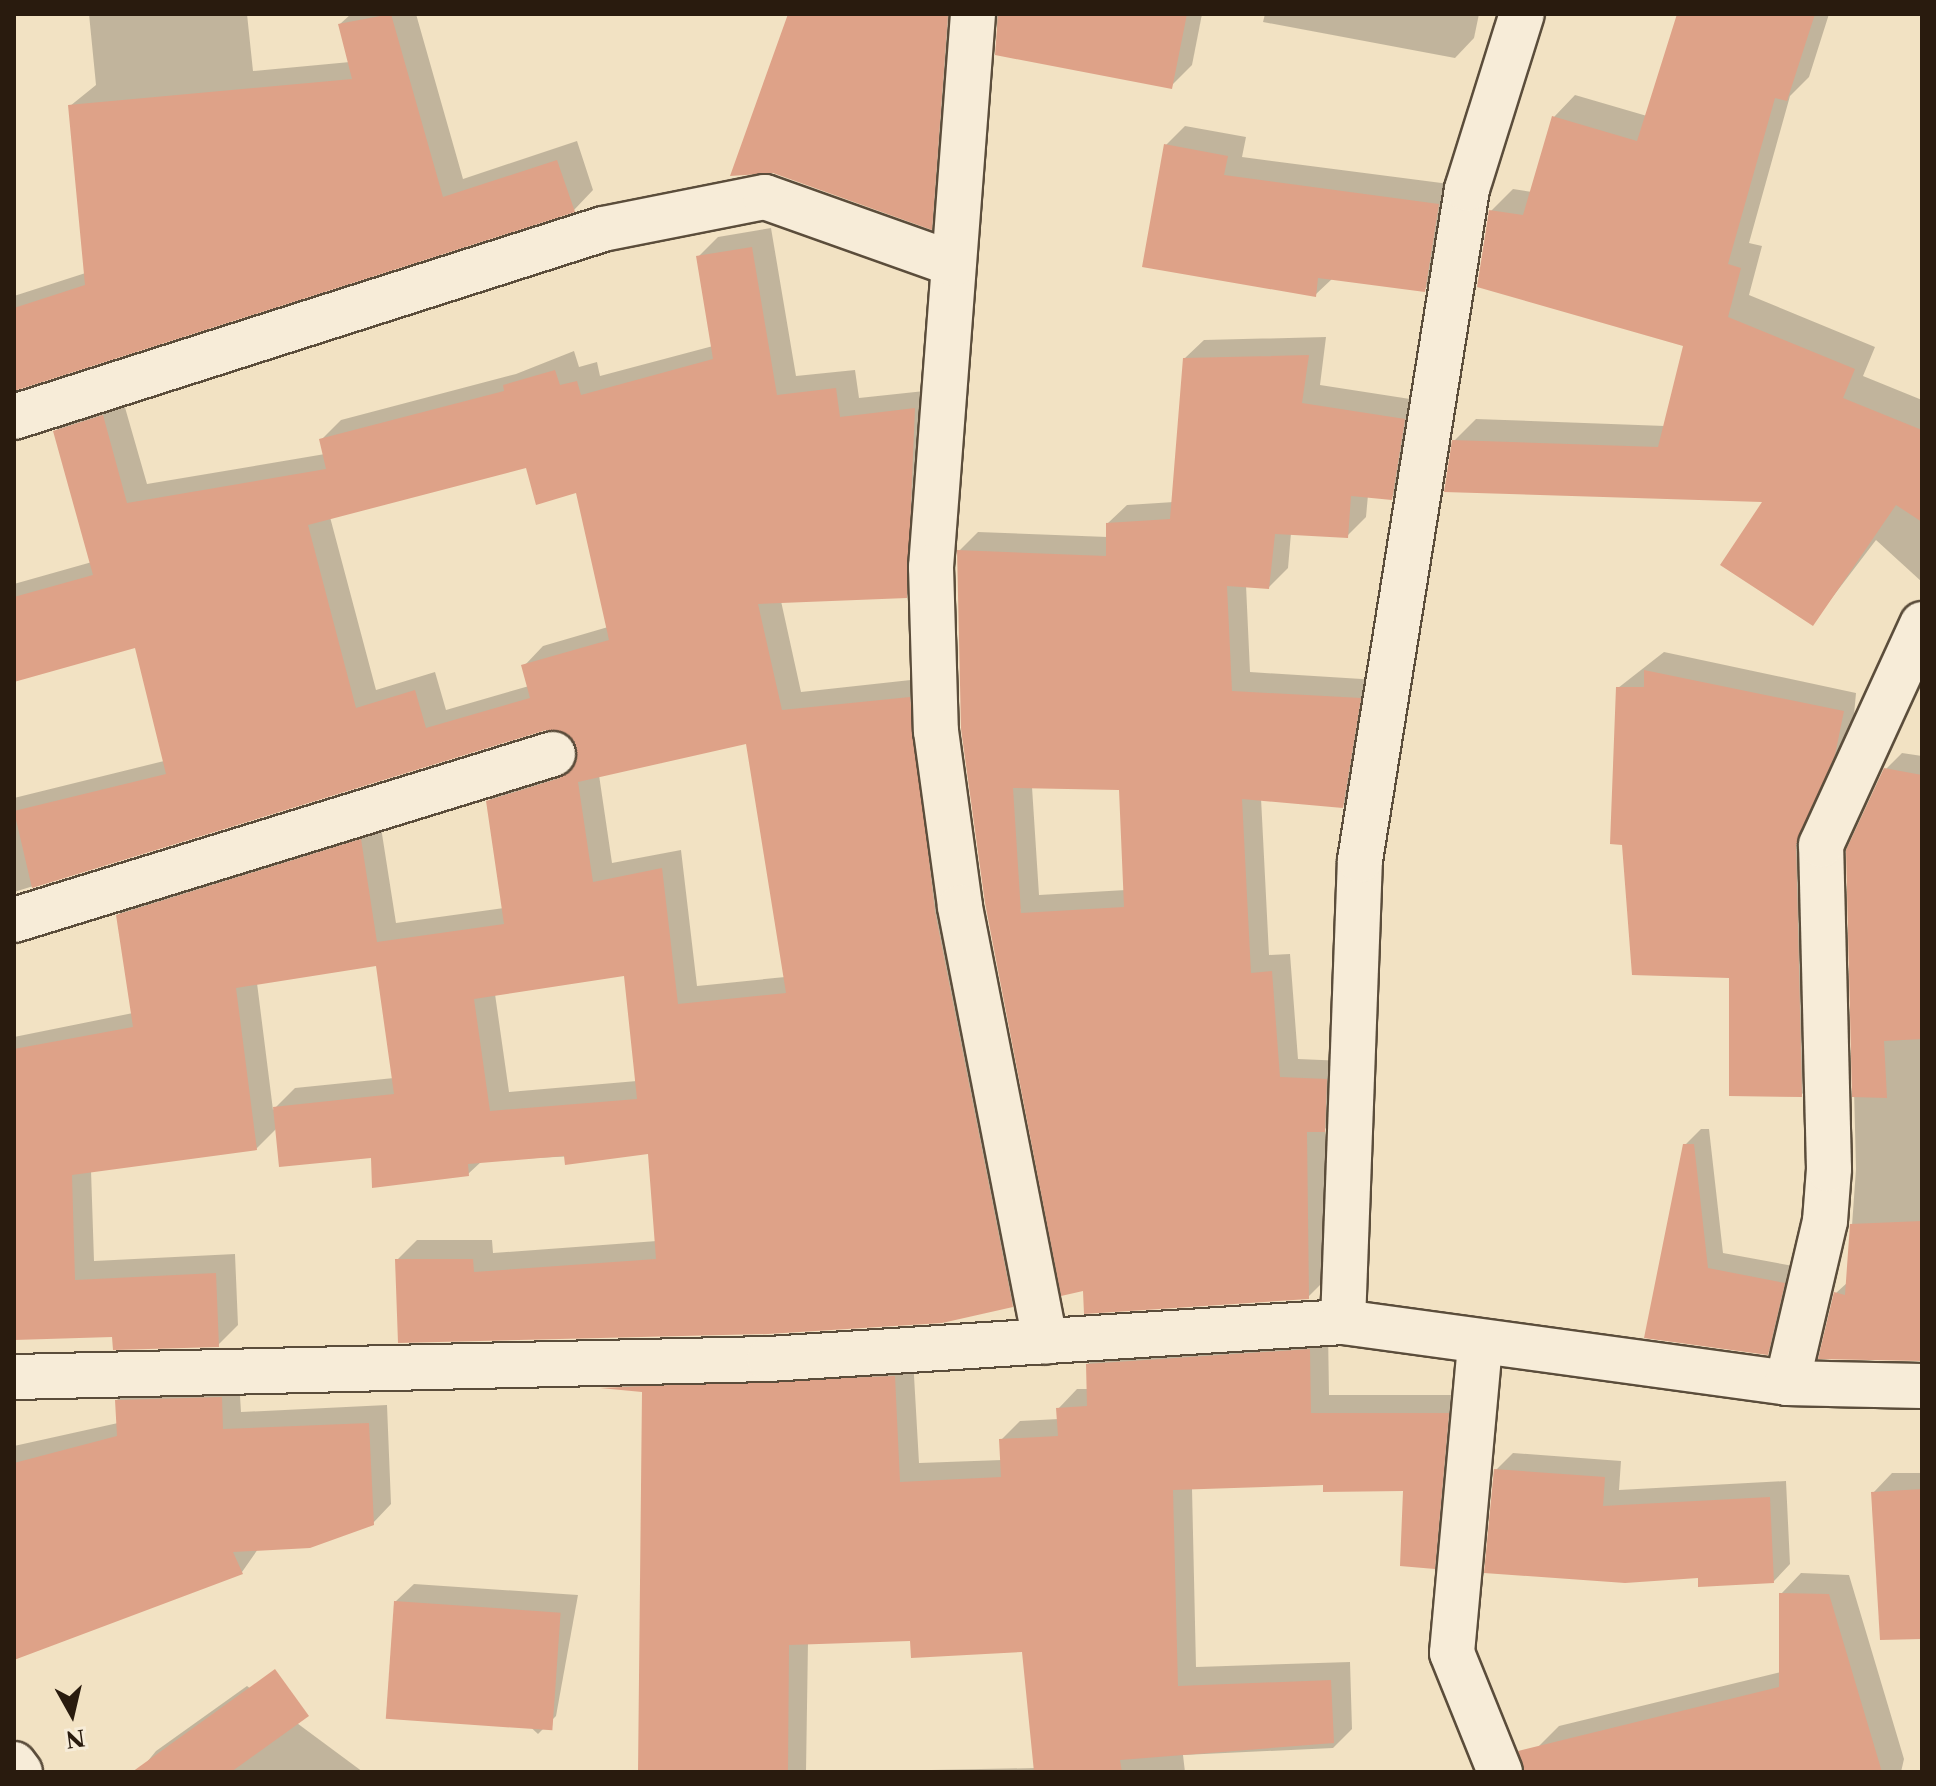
<!DOCTYPE html>
<html>
<head>
<meta charset="utf-8">
<style>
	body { margin:0 }
	#map { position:relative; width:1936px; height:1786px; overflow:hidden; background:#f2e2c3; font-family:"Libre Caslon Text",serif }
	div>[style] { position:absolute }
	.shadow>* { inset:0; background:#0003 }
	.building>* { inset:0; background:#dea288; transform-origin:0 0 }
	.roads { filter:drop-shadow(2px 0 #5b4d3b) drop-shadow(-2px 0 #5b4d3b) drop-shadow(0 2px #5b4d3b) drop-shadow(0 -2px #5b4d3b) }
	.street>* { height:44px; margin:-22px; padding:0 22px; transform-origin:22px; border-radius:22px; background:#f7ecd8 }
	.secondary>* { height:44px; margin:-22px; padding:0 22px; transform-origin:22px; border-radius:22px; background:#f7ecd8 }
	span { translate:-50% -50%; white-space:nowrap; text-align:center; line-height:1.15; -webkit-text-stroke:6px #f7ecd8; paint-order:stroke }
	.frame { position:absolute; inset:0; border:16px solid #291b0e; pointer-events:none }
	.north { position:absolute; left:32px; top:1674px; width:80px; height:80px; -webkit-text-stroke:6px #f7ecd8; paint-order:stroke; rotate:172deg; font-size:22px; font-weight:700; line-height:32px; text-align:center; color:#291b0e }
	.north::after { content:''; display:block; margin:auto; width:28px; height:36px; background:#291b0e; clip-path:polygon(50% 0,100% 100%,50% 72%,0 100%) }
</style>
</head>
<body>
<div id="map">
	<div class="shadow">
		<div style="clip-path:polygon(89px 14px,247px 14px,253px 71px,350px 62px,340px 24px,351px 14px,416px 14px,463px 179px,577px 141px,593px 190px,574px 210px,14px 389px,14px 296px,263px 216px,70px 106px,96px 85px)"></div>
		<div style="clip-path:polygon(790px 14px,970px 14px,952px 207px,931px 228px)"></div>
		<div style="clip-path:polygon(997px 14px,1202px 14px,1192px 65px,1171px 86px,997px 54px)"></div>
		<div style="clip-path:polygon(1265px 14px,1479px 14px,1474px 38px,1455px 58px,1263px 22px)"></div>
		<div style="clip-path:polygon(1679px 14px,1829px 14px,1809px 77px,1790px 96px,1749px 243px,1762px 246px,1749px 295px,1875px 347px,1863px 376px,1922px 400px,1922px 582px,1876px 540px,1812px 624px,1766px 500px,1454px 441px,1476px 419px,1665px 426px,1685px 344px,1491px 211px,1513px 189px,1532px 192px,1554px 117px,1575px 95px,1647px 116px)"></div>
		<div style="clip-path:polygon(1185px 126px,1246px 137px,1242px 157px,1457px 185px,1444px 271px,1424px 290px,1333px 278px,1315px 295px,1166px 145px)"></div>
		<div style="clip-path:polygon(evenodd,771px 228px,796px 376px,855px 370px,859px 398px,934px 390px,926px 576px,906px 596px,781px 601px,801px 692px,929px 678px,1031px 1285px,1012px 1305px,768px 1332px,397px 1260px,417px 1240px,492px 1240px,493px 1253px,657px 1241px,650px 1152px,482px 1161px,468px 1174px,277px 1128px,256px 1149px,91px 1170px,94px 1261px,235px 1254px,238px 1325px,218px 1345px,114px 1335px,14px 1338px,14px 1037px,133px 1013px,118px 915px,138px 896px,380px 821px,396px 923px,504px 908px,489px 801px,508px 782px,580px 760px,571px 734px,546px 728px,14px 892px,14px 798px,164px 761px,136px 646px,14px 680px,14px 584px,92px 562px,56px 431px,75px 412px,122px 397px,147px 484px,325px 454px,321px 440px,341px 420px,516px 374px,574px 351px,579px 367px,597px 362px,600px 376px,713px 346px,698px 257px,718px 237px,771px 228px,527px 466px,578px 491px,608px 627px,543px 646px,524px 666px,529px 686px,446px 710px,435px 672px,376px 690px,330px 517px,527px 466px,771px 228px,747px 741px,785px 977px,697px 986px,681px 850px,612px 863px,599px 775px,747px 741px,771px 228px,378px 963px,394px 1078px,295px 1088px,273px 1110px,257px 983px,378px 963px,771px 228px,626px 974px,637px 1081px,509px 1092px,495px 994px,626px 974px)"></div>
		<div style="clip-path:polygon(evenodd,1326px 337px,1320px 385px,1423px 401px,1410px 479px,1391px 498px,1368px 495px,1366px 517px,1347px 536px,1291px 533px,1288px 568px,1269px 587px,1246px 585px,1250px 672px,1378px 680px,1361px 787px,1342px 806px,1261px 798px,1269px 955px,1290px 954px,1298px 1059px,1345px 1061px,1343px 1111px,1325px 1129px,1327px 1278px,1308px 1297px,1085px 1289px,959px 551px,978px 532px,1108px 537px,1108px 523px,1127px 505px,1174px 502px,1185px 358px,1204px 340px,1326px 337px,1032px 787px,1121px 788px,1126px 890px,1039px 895px,1032px 787px)"></div>
		<div style="clip-path:polygon(1664px 652px,1856px 693px,1820px 1077px,1801px 1095px,1731px 976px,1618px 688px)"></div>
		<div style="clip-path:polygon(1902px 753px,1922px 756px,1922px 1359px,1836px 1293px,1848px 1282px,1856px 1169px,1848px 851px,1885px 770px)"></div>
		<div style="clip-path:polygon(1701px 1129px,1709px 1129px,1723px 1253px,1799px 1267px,1783px 1337px,1767px 1353px,1646px 1336px,1685px 1145px)"></div>
		<div style="clip-path:polygon(1328px 1331px,1329px 1395px,1467px 1395px,1453px 1548px,1434px 1567px,1405px 1489px,1325px 1482px,1192px 1488px,1196px 1667px,1350px 1662px,1352px 1729px,1333px 1748px,1183px 1755px,1185px 1772px,831px 1772px,1036px 1768px,1024px 1650px,912px 1639px,808px 1642px,806px 1772px,640px 1772px,644px 1390px,605px 1386px,622px 1370px,913px 1358px,919px 1463px,1002px 1460px,1001px 1440px,1020px 1421px,1059px 1419px,1058px 1409px,1077px 1389px,1089px 1389px,1088px 1364px,1107px 1345px)"></div>
		<div style="clip-path:polygon(239px 1380px,241px 1412px,387px 1405px,391px 1504px,373px 1523px,258px 1549px,242px 1572px,14px 1633px,14px 1446px,118px 1423px,117px 1400px,136px 1382px)"></div>
		<div style="clip-path:polygon(1513px 1453px,1621px 1461px,1619px 1490px,1786px 1481px,1790px 1564px,1774px 1581px,1496px 1470px)"></div>
		<div style="clip-path:polygon(1892px 1473px,1922px 1473px,1922px 1580px,1873px 1493px)"></div>
		<div style="clip-path:polygon(1801px 1573px,1849px 1575px,1904px 1759px,1901px 1772px,1544px 1772px,1538px 1747px,1559px 1726px,1781px 1672px,1781px 1594px)"></div>
		<div style="clip-path:polygon(414px 1584px,578px 1595px,556px 1716px,538px 1734px,395px 1602px)"></div>
		<div style="clip-path:polygon(247px 1686px,363px 1772px,139px 1772px,156px 1751px)"></div>
	</div>
	<div class="building">
		<div style="clip-path:polygon(391px 14px,443px 197px,557px 160px,575px 212px,14px 391px,14px 308px,85px 285px,68px 105px,352px 79px,338px 24px)"></div>
		<div style="clip-path:polygon(788px 14px,948px 14px,932px 230px,773px 173px,730px 176px)"></div>
		<div style="clip-path:polygon(998px 14px,1187px 14px,1172px 89px,995px 55px)"></div>
		<div style="clip-path:polygon(1677px 14px,1815px 14px,1787px 101px,1775px 98px,1728px 264px,1741px 268px,1728px 317px,1855px 369px,1843px 398px,1922px 430px,1922px 522px,1896px 505px,1813px 626px,1720px 565px,1762px 502px,1444px 492px,1452px 440px,1658px 447px,1683px 346px,1477px 287px,1489px 210px,1523px 215px,1552px 116px,1637px 141px)"></div>
		<div style="clip-path:polygon(1164px 144px,1228px 156px,1224px 175px,1439px 204px,1425px 292px,1318px 278px,1316px 297px,1142px 267px)"></div>
		<div style="clip-path:polygon(evenodd,752px 247px,777px 395px,836px 388px,840px 417px,915px 408px,907px 598px,758px 604px,782px 710px,910px 697px,935px 912px,1013px 1307px,942px 1323px,768px 1334px,398px 1343px,395px 1259px,473px 1259px,474px 1272px,656px 1259px,648px 1154px,565px 1165px,564px 1156px,468px 1164px,469px 1176px,372px 1188px,371px 1158px,279px 1167px,273px 1107px,394px 1094px,376px 966px,236px 988px,257px 1150px,72px 1175px,75px 1280px,216px 1273px,219px 1347px,113px 1350px,112px 1337px,14px 1340px,14px 1049px,133px 1027px,116px 915px,361px 839px,377px 942px,504px 924px,486px 801px,560px 778px,577px 759px,569px 735px,546px 730px,32px 888px,14px 811px,166px 774px,135px 648px,14px 682px,14px 597px,93px 575px,53px 431px,103px 415px,127px 503px,326px 469px,319px 439px,504px 391px,503px 385px,555px 370px,560px 385px,577px 381px,581px 395px,713px 359px,696px 256px,752px 247px,526px 468px,536px 505px,576px 493px,609px 640px,521px 665px,530px 698px,426px 728px,415px 690px,356px 708px,308px 525px,526px 468px,752px 247px,746px 744px,786px 993px,678px 1004px,662px 868px,593px 882px,578px 782px,746px 744px,752px 247px,624px 976px,637px 1099px,490px 1111px,474px 999px,624px 976px)"></div>
		<div style="clip-path:polygon(evenodd,1309px 355px,1302px 403px,1405px 419px,1392px 500px,1351px 496px,1348px 538px,1275px 534px,1269px 589px,1227px 586px,1232px 691px,1361px 698px,1343px 808px,1242px 799px,1251px 973px,1272px 971px,1280px 1077px,1327px 1079px,1325px 1132px,1307px 1132px,1309px 1299px,1084px 1314px,1083px 1291px,1061px 1296px,985px 903px,961px 729px,957px 550px,1106px 556px,1106px 523px,1170px 519px,1183px 358px,1309px 355px,1013px 788px,1119px 790px,1124px 907px,1021px 913px,1013px 788px)"></div>
		<div style="clip-path:polygon(1644px 670px,1844px 711px,1835px 755px,1796px 845px,1802px 1097px,1729px 1096px,1729px 978px,1632px 975px,1622px 845px,1610px 844px,1616px 687px,1644px 687px)"></div>
		<div style="clip-path:polygon(1884px 768px,1922px 775px,1922px 1039px,1884px 1041px,1887px 1098px,1852px 1097px,1846px 850px)"></div>
		<div style="clip-path:polygon(1683px 1144px,1694px 1144px,1708px 1268px,1785px 1283px,1768px 1355px,1644px 1338px)"></div>
		<div style="clip-path:polygon(1922px 1221px,1922px 1361px,1818px 1359px,1834px 1292px,1845px 1295px,1850px 1224px)"></div>
		<div style="clip-path:polygon(1310px 1349px,1311px 1413px,1449px 1413px,1435px 1569px,1400px 1566px,1403px 1491px,1323px 1492px,1323px 1485px,1173px 1490px,1178px 1686px,1331px 1680px,1334px 1743px,1120px 1760px,1122px 1772px,1034px 1772px,1022px 1652px,911px 1658px,910px 1641px,789px 1645px,788px 1772px,638px 1772px,642px 1392px,600px 1388px,895px 1376px,900px 1482px,1001px 1477px,999px 1439px,1058px 1436px,1056px 1408px,1087px 1406px,1086px 1364px)"></div>
		<div style="clip-path:polygon(222px 1397px,223px 1429px,369px 1423px,374px 1525px,310px 1548px,233px 1552px,243px 1574px,14px 1660px,14px 1463px,117px 1436px,115px 1400px)"></div>
		<div style="clip-path:polygon(1494px 1469px,1605px 1477px,1603px 1506px,1770px 1497px,1774px 1583px,1698px 1587px,1698px 1578px,1625px 1583px,1484px 1573px)"></div>
		<div style="clip-path:polygon(1922px 1489px,1922px 1639px,1880px 1640px,1871px 1492px)"></div>
		<div style="clip-path:polygon(1779px 1593px,1829px 1594px,1882px 1772px,1524px 1772px,1518px 1751px,1779px 1687px)"></div>
		<div style="left:394px;top:1601px;width:167px;height:118px;rotate:4deg"></div>
		<div style="clip-path:polygon(275px 1669px,309px 1716px,231px 1772px,132px 1772px)"></div>
	</div>
	<div class="roads">
		<div class="street">
			<div style="left:973px;top:14px;width:555px;rotate:94.34deg"></div>
			<div style="left:931px;top:567px;width:164px;rotate:88.3deg"></div>
			<div style="left:936px;top:731px;width:178px;rotate:82.2deg"></div>
			<div style="left:960px;top:907px;width:443px;rotate:78.9deg"></div>
			<div style="left:14px;top:417px;width:618px;rotate:-17.7deg"></div>
			<div style="left:603px;top:229px;width:165px;rotate:-11.2deg"></div>
			<div style="left:765px;top:197px;width:200px;rotate:19.6deg"></div>
			<div style="left:14px;top:920px;width:564px;rotate:-17.12deg"></div>
			<div style="left:1343px;top:1322px;width:462px;rotate:-87.9deg"></div>
			<div style="left:1360px;top:860px;width:679px;rotate:-80.94deg"></div>
			<div style="left:1467px;top:189px;width:183px;rotate:-72.6deg"></div>
			<div style="left:1480px;top:1345px;width:309px;rotate:95.2deg"></div>
			<div style="left:1452px;top:1653px;width:128px;rotate:68deg"></div>
			<div style="left:14px;top:1377px;width:755px;rotate:-1.37deg"></div>
			<div style="left:769px;top:1359px;width:575px;rotate:-3.69deg"></div>
			<div style="left:1343px;top:1322px;width:448px;rotate:7.8deg"></div>
			<div style="left:1787px;top:1383px;width:135px;rotate:1.3deg"></div>
			<div style="left:1787px;top:1383px;width:166px;rotate:-76.8deg"></div>
			<div style="left:1825px;top:1221px;width:52px;rotate:-85.6deg"></div>
			<div style="left:1829px;top:1169px;width:324px;rotate:-91.4deg"></div>
			<div style="left:1821px;top:845px;width:243px;rotate:-65.4deg"></div>
		</div>
		<div class="secondary">
			<div style="left:14px;top:1764px;width:10px;rotate:53deg"></div>
		</div>
	</div>
	<div class="frame"></div>
	<div class="north">N</div>
</div>
</body>
</html>
